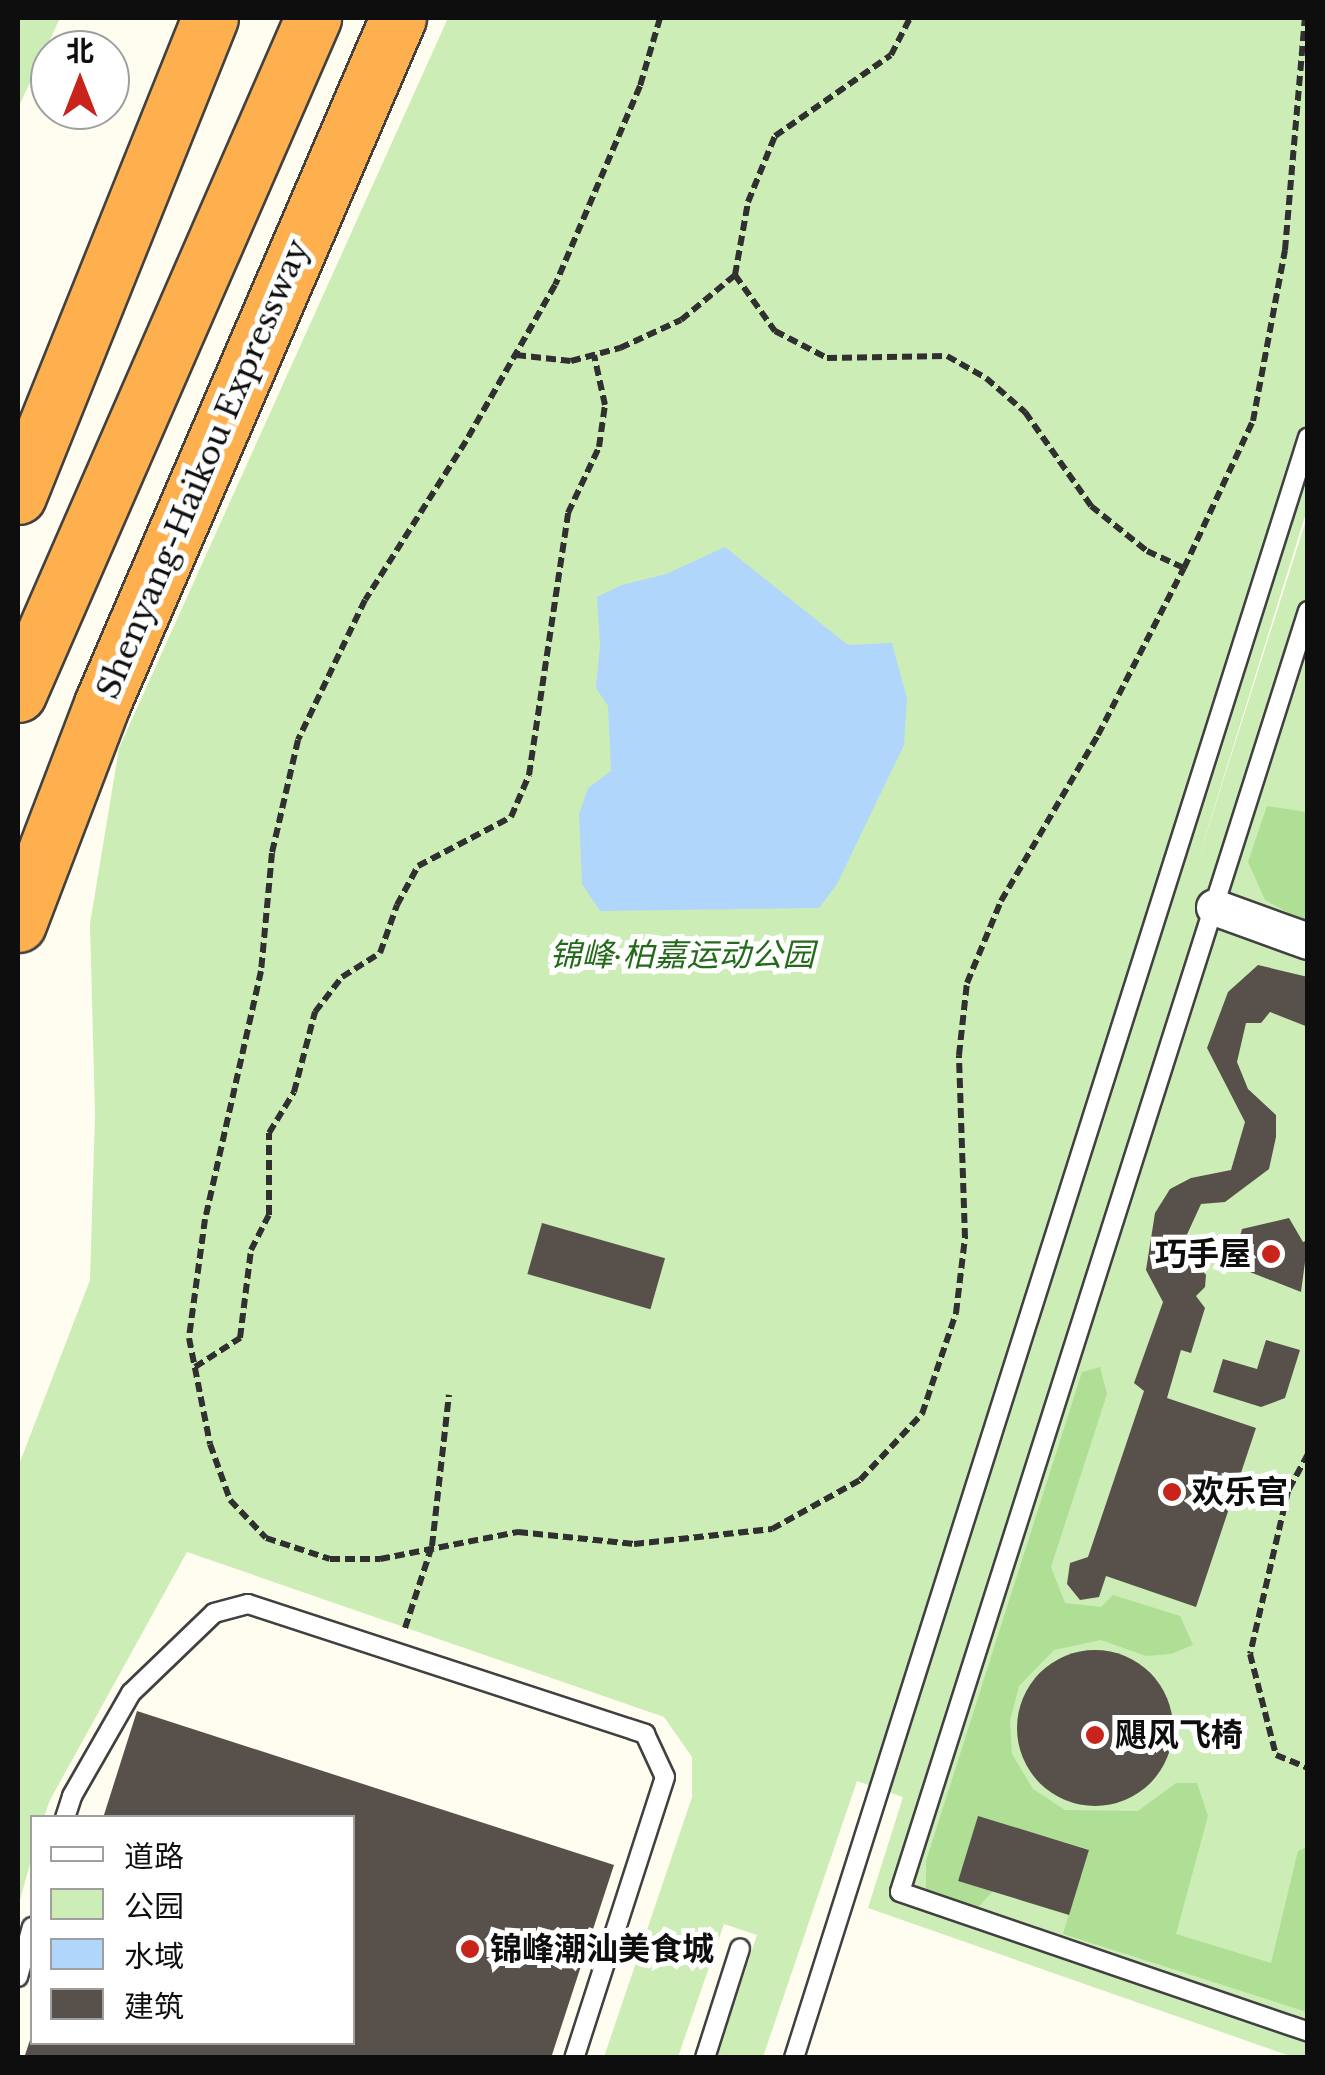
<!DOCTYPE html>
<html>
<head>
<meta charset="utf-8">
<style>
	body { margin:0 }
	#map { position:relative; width:1325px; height:2075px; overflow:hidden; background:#fffdef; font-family:"Libre Baskerville","Noto Sans SC",serif }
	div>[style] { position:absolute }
	.green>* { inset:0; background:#cdedb6 }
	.forest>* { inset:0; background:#aedf94 }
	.water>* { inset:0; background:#b0d7fb }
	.building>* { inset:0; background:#58504a; transform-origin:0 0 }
	.round { border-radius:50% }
	.path>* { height:6px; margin-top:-3px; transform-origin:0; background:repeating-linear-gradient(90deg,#303030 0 10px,transparent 0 15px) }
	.roads { filter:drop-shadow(2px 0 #414141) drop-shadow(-2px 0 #414141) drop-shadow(0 2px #414141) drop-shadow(0 -2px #414141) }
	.lane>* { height:18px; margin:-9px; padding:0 9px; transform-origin:9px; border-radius:9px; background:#fff }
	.street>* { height:35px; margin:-17.5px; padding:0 17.5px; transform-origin:17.5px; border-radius:17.5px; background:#fff }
	.highway>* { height:55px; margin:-27.5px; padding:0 27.5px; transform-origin:27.5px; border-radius:27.5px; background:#feaf4e }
	.dots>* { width:28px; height:28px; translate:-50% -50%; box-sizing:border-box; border:5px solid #fff; border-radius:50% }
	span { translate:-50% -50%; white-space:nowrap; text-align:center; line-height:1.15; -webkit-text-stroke:10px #fff; paint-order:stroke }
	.street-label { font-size:32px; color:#0e0e0e }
	.park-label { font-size:32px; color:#226b19; font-style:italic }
	.poi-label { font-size:32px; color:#0e0e0e; font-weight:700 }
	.right { translate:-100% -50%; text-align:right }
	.left { translate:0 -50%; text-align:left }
	.frame { position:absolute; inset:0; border:20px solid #0e0e0e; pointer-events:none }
	.legend { position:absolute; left:30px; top:1815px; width:325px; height:230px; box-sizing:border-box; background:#fff; border:2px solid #9f9f9f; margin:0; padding:12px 18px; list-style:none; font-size:30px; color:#0e0e0e }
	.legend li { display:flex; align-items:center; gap:20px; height:50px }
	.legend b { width:50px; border:2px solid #9f9f9f }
	.north { position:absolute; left:30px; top:30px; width:100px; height:100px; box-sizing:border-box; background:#fff; border:2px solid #9f9f9f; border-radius:50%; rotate:0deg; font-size:28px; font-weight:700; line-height:40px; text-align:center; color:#0e0e0e }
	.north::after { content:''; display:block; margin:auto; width:35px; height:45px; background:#c9241c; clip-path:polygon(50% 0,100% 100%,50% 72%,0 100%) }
</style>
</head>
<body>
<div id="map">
	<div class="green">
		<div style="clip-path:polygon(18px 18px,60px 18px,18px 108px)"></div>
		<div style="clip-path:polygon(448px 18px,1307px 18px,1307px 510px,1195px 869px,1307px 517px,1307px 2057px,1293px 2057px,868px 1908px,903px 1797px,857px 1781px,763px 2057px,716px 2057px,757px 1935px,724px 1924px,678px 2057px,604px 2057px,692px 1797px,692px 1757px,664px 1717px,187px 1552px,50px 1800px,44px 1817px,32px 1818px,32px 1857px,18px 1907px,18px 1467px,90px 1280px,95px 1114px,90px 924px,119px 748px)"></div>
	</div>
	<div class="forest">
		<div style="clip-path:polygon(1267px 806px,1307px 812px,1307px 923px,1265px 900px,1248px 862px)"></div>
		<div style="clip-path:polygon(1100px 1367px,1107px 1394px,1051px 1567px,1065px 1603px,1101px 1607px,1113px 1595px,1180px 1616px,1193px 1645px,1171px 1654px,1146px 1656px,1101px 1640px,1054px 1650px,1019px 1686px,1010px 1721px,1012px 1754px,1033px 1789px,1065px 1810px,1138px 1811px,1176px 1783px,1197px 1783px,1208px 1816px,1176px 1934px,1271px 1963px,1298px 1851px,1307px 1847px,1307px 2012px,1063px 1934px,1088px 1849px,979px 1817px,959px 1881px,993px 1891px,978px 1907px,926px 1890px,926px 1861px,1082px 1372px)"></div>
	</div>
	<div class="water">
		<div style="clip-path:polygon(725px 547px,848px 645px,892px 643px,907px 698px,904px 745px,837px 884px,819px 908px,600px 911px,582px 884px,579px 814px,588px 788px,611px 771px,608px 706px,596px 688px,600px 645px,597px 597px,622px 585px,666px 574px)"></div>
	</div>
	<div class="building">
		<div style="clip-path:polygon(1258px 965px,1308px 977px,1308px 1027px,1270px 1012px,1261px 1023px,1246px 1023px,1237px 1062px,1248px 1089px,1276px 1115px,1276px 1137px,1269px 1169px,1225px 1202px,1201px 1204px,1179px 1252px,1182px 1265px,1198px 1265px,1206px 1275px,1205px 1287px,1196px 1296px,1205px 1308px,1191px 1353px,1181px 1350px,1167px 1398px,1256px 1428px,1196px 1607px,1106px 1576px,1099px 1597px,1080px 1600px,1067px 1584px,1070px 1563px,1088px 1557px,1144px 1391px,1134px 1383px,1163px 1302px,1146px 1270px,1155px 1213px,1170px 1189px,1191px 1178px,1231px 1170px,1245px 1122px,1207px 1048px,1228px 992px)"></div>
		<div style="clip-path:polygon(1289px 1218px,1303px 1242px,1308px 1240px,1301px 1292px,1232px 1265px,1242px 1229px)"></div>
		<div style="left:542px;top:1223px;width:128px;height:53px;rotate:16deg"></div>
		<div style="clip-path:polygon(1266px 1340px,1300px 1350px,1285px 1398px,1261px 1407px,1213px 1392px,1223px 1359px,1257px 1369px)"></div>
		<div class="round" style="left:1017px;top:1650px;width:156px;height:156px"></div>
		<div style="clip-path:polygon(137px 1711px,614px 1865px,551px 2058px,24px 2058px,32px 2034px,32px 2042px,352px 2042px,352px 1818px,103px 1818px)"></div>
		<div style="left:978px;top:1816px;width:116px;height:68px;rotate:17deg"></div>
	</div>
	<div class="path">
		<div style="left:660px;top:18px;width:71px;rotate:106.4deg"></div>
		<div style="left:640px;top:86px;width:216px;rotate:113.1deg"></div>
		<div style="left:555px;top:285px;width:180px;rotate:119.7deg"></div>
		<div style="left:466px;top:441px;width:188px;rotate:122.4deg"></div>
		<div style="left:365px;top:600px;width:155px;rotate:115.6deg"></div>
		<div style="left:298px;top:740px;width:116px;rotate:103deg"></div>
		<div style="left:272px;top:853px;width:119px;rotate:95.3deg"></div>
		<div style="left:261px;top:971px;width:254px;rotate:102.7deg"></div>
		<div style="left:205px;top:1219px;width:120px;rotate:97.7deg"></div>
		<div style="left:189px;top:1338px;width:108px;rotate:78.8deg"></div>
		<div style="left:210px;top:1444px;width:59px;rotate:70.3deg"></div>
		<div style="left:230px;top:1500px;width:52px;rotate:46.5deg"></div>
		<div style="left:266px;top:1538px;width:67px;rotate:18.2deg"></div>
		<div style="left:330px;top:1559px;width:50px"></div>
		<div style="left:380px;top:1559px;width:141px;rotate:-11.1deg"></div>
		<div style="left:518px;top:1532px;width:117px;rotate:5.9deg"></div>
		<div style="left:634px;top:1544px;width:139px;rotate:-6.2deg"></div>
		<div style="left:772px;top:1529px;width:101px;rotate:-29.1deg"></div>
		<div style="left:860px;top:1480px;width:91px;rotate:-46.8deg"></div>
		<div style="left:922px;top:1414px;width:107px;rotate:-71.4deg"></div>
		<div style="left:956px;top:1313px;width:76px;rotate:-83.2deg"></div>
		<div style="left:965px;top:1238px;width:183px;rotate:-91.9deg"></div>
		<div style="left:959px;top:1055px;width:72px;rotate:-83.7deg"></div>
		<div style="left:967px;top:983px;width:89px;rotate:-67.5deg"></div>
		<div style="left:1001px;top:901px;width:192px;rotate:-59.7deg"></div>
		<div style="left:1098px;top:735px;width:188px;rotate:-62.8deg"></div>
		<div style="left:1184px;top:568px;width:162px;rotate:-64.9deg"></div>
		<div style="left:1253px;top:421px;width:174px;rotate:-79.4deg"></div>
		<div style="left:1285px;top:250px;width:233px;rotate:-85.1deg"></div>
		<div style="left:735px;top:275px;width:69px;rotate:54.5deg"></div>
		<div style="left:775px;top:331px;width:59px;rotate:27.4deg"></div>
		<div style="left:827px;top:358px;width:120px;rotate:-1deg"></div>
		<div style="left:947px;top:356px;width:45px;rotate:29.4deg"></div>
		<div style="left:986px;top:378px;width:52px;rotate:41.1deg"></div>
		<div style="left:1025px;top:412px;width:115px;rotate:54.9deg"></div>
		<div style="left:1091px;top:506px;width:72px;rotate:38.8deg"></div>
		<div style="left:1147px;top:551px;width:41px;rotate:24.7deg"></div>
		<div style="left:516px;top:355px;width:55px;rotate:6.2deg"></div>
		<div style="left:571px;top:361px;width:51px;rotate:-14.9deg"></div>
		<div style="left:620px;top:348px;width:67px;rotate:-24.7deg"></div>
		<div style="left:681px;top:320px;width:70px;rotate:-39.8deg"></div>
		<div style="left:735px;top:275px;width:74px;rotate:-79.9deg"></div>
		<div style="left:748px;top:202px;width:71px;rotate:-67.8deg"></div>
		<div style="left:775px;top:136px;width:141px;rotate:-34.9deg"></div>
		<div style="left:891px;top:55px;width:42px;rotate:-62.8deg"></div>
		<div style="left:195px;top:1367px;width:54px;rotate:-32.8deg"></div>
		<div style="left:240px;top:1338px;width:89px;rotate:-82.9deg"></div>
		<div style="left:251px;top:1250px;width:39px;rotate:-63deg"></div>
		<div style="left:269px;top:1215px;width:82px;rotate:-90deg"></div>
		<div style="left:269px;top:1133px;width:48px;rotate:-58.6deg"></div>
		<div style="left:294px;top:1092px;width:83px;rotate:-75.3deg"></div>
		<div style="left:315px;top:1012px;width:44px;rotate:-52.4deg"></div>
		<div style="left:342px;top:977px;width:45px;rotate:-32.3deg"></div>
		<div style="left:380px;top:953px;width:51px;rotate:-70.5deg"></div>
		<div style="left:397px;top:905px;width:44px;rotate:-61.7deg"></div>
		<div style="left:418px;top:866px;width:105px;rotate:-27.8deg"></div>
		<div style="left:511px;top:817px;width:46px;rotate:-66.8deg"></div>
		<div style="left:529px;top:775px;width:265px;rotate:-81.5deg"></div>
		<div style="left:568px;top:513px;width:73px;rotate:-64.8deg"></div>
		<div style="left:599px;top:447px;width:42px;rotate:-81.9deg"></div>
		<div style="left:605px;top:405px;width:51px;rotate:-102.4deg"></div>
		<div style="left:1308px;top:1454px;width:42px;rotate:118.4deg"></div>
		<div style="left:1288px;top:1491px;width:167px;rotate:103.1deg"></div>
		<div style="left:1250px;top:1654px;width:104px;rotate:75.6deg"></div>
		<div style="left:1276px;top:1755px;width:35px;rotate:22deg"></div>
		<div style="left:405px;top:1628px;width:86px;rotate:-71.8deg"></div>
		<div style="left:432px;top:1546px;width:152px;rotate:-83.6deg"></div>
	</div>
	<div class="roads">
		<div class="lane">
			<div style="left:1308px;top:611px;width:1344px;rotate:107.67deg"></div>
			<div style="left:900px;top:1892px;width:431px;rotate:18.9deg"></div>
			<div style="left:65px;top:1818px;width:23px;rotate:-72deg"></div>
			<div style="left:72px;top:1796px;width:119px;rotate:-60.2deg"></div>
			<div style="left:131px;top:1693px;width:115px;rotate:-43.9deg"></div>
			<div style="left:214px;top:1613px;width:35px;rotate:-15deg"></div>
			<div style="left:248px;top:1604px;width:418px;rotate:18.1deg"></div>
			<div style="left:645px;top:1734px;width:47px;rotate:65.1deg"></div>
			<div style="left:665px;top:1777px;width:295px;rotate:107.9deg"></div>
			<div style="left:18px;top:1977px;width:52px;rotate:-74.4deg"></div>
			<div style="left:705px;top:2058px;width:115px;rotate:-72.3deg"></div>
			<div style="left:794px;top:2058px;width:1700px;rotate:-72.4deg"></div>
		</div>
		<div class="street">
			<div style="left:1214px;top:907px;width:100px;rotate:19.9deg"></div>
		</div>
		<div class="highway">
			<div style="left:18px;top:496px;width:515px;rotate:-68.12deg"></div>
			<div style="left:18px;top:694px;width:738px;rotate:-66.42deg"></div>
			<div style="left:18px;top:924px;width:235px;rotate:-69.1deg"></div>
			<div style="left:102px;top:704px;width:747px;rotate:-66.66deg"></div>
		</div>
	</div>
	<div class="dots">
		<div style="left:1271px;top:1254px;background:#c9241c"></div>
		<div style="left:1172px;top:1492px;background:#c9241c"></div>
		<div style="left:1095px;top:1735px;background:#c9241c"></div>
		<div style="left:470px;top:1949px;background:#c9241c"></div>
	</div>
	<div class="street-label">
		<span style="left:203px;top:469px;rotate:-67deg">Shenyang-Haikou Expressway</span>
	</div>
	<div class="park-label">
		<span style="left:682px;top:955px">锦峰·柏嘉运动公园</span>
	</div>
	<div class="poi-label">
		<span class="right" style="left:1251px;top:1254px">巧手屋</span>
		<span class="left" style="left:1192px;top:1492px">欢乐宫</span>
		<span class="left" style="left:1115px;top:1735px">飓风飞椅</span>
		<span class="left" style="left:490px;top:1949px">锦峰潮汕美食城</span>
	</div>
	<div class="frame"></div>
	<ul class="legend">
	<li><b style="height:12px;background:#fff"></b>道路</li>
	<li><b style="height:28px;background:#cdedb6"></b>公园</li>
	<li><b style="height:28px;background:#b0d7fb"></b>水域</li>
	<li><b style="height:28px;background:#58504a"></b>建筑</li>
	</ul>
	<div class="north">北</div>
</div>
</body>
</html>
